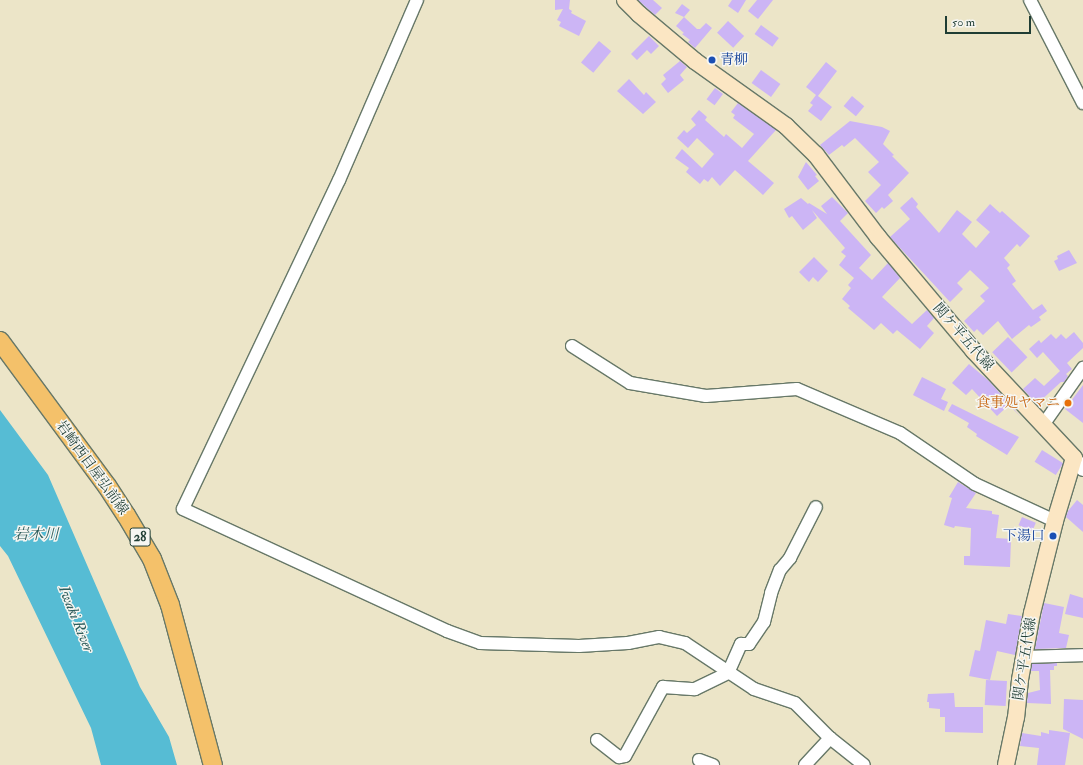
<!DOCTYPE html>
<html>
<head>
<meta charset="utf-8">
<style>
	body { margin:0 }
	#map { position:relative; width:1083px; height:765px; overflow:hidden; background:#ece5c8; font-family:"IM FELL Double Pica","Noto Serif JP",serif }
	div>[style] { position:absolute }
	.water>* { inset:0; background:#56bcd4 }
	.building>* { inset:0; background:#ccb5f5; transform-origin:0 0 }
	.roads { filter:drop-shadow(1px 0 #677868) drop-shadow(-1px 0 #677868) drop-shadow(0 1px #677868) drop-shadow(0 -1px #677868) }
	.minor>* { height:12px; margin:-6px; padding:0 6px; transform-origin:6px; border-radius:6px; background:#fff }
	.tertiary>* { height:14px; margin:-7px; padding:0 7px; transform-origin:7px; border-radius:7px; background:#fff }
	.secondary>* { height:16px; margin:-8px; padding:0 8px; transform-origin:8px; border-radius:8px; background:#fbe6c3 }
	.primary>* { height:18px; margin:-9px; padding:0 9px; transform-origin:9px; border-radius:9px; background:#f4c16a }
	.dots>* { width:11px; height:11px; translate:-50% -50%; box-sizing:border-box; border:2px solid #f6f6f2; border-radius:50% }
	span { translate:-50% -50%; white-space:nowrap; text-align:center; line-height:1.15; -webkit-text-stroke:3px #f6f6f2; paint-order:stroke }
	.shield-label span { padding:1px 3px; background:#f6f6f2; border:1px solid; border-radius:3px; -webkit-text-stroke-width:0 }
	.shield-label { font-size:13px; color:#1f3d34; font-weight:700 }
	.transit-label { font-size:14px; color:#164399 }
	.left { translate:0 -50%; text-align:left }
	.right { translate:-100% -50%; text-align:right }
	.street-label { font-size:14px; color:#1f3d34 }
	.food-label { font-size:14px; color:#c56008 }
	.water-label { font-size:15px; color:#2d5d5c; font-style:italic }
	.scale { position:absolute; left:945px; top:16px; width:86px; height:18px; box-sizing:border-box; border:2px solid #1f3d34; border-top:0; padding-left:5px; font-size:12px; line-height:14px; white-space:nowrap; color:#1f3d34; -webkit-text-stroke:3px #f6f6f2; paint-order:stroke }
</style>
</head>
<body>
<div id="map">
	<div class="water">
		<div style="clip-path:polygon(0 410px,48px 475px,140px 687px,169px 737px,177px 765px,101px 765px,91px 728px,8px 556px,0 546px)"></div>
	</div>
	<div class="building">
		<div style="clip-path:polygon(555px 0,570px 0,569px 9px,572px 11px,571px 13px,586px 21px,579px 36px,559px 26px,561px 22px,557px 20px,563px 9px,555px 10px)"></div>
		<div style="clip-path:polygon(638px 0,653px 0,662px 8px,655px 15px)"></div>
		<div style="clip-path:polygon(732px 0,746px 0,738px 13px,728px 6px)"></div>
		<div style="clip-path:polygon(757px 0,773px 0,758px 19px,748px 11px)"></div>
		<div style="clip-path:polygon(682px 4px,690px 10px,684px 17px,675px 13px)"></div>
		<div style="clip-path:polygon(684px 17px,697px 29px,700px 29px,706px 23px,712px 28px,695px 48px,688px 42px,690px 40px,682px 34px,684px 33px,676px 26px)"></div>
		<div style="left:728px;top:21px;width:22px;height:16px;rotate:43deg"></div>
		<div style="left:761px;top:25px;width:22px;height:11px;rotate:36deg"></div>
		<div style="clip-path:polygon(649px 36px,659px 46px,651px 54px,647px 50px,637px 60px,631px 54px)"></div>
		<div style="left:599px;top:41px;width:16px;height:28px;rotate:40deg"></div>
		<div style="clip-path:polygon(680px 61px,687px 67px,680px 75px,684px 80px,668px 93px,661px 84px,666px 79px,663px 75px)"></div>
		<div style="clip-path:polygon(826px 62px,837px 71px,818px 96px,832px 107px,821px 121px,808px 111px,813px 105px,810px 103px,816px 95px,806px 87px)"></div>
		<div style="left:761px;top:70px;width:24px;height:16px;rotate:36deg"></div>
		<div style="clip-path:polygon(629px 79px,644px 95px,646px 92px,656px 102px,643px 114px,617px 91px)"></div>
		<div style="left:715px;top:88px;width:10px;height:14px;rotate:37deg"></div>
		<div style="left:852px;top:96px;width:16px;height:13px;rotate:40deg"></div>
		<div style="clip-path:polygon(738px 103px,776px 130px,748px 161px,774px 183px,763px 195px,735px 170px,720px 186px,712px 177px,708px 182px,704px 179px,700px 184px,686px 172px,689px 168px,675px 158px,682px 149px,702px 168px,714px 154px,697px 138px,688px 148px,677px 138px,684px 130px,687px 133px,696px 125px,691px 119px,699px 110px,707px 117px,705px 120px,724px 137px,726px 134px,742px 148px,754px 134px,733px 118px,735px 115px,731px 112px)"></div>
		<div style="clip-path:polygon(850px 121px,882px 127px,890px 131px,883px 144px,894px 155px,892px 156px,909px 173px,888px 195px,893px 201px,884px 209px,882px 207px,876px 213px,865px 201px,881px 185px,868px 172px,879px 162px,855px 138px,844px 147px,842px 145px,829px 155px,820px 145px)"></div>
		<div style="clip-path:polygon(806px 162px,817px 175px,815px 176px,819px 181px,808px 190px,798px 177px)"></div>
		<div style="clip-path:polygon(832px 197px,848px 213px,840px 221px,871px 255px,859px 268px,872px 280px,888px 263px,900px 278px,882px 297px,912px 324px,927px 310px,934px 318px,927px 326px,934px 333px,920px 349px,897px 330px,893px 334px,881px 323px,874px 330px,848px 308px,850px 306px,842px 299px,851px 288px,848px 285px,854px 278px,839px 265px,846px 256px,841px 252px,845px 248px,812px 210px,817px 218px,803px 230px,792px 216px,789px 218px,784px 209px,801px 198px,808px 204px,809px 203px,827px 214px,821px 206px)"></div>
		<div style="clip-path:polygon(912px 197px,918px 204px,916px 207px,939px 233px,957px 210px,972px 222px,962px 234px,976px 248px,990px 232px,976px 220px,990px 204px,1000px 213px,1002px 211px,1030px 236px,1020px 247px,1017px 244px,1004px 258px,1010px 265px,1007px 268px,1016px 281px,1012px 284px,1033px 310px,1042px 304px,1047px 311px,1039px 317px,1041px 320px,1031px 327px,1029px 325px,1012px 339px,998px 321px,983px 335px,977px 329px,974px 332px,964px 321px,985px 301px,980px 296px,989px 288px,970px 270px,957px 283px,963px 289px,950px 302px,890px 237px,910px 219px,900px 208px)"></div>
		<div style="clip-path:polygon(1069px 250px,1077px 263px,1059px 271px,1054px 261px,1058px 259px,1057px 256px)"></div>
		<div style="clip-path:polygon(814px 257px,828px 271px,818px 282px,813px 277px,809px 282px,799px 272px)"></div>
		<div style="clip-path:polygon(1074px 332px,1083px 343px,1083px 348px,1067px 363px,1072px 369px,1066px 374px,1068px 376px,1064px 382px,1061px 382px,1037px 404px,1023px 389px,1035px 378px,1044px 386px,1060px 371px,1043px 352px,1037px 358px,1029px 349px,1039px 340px,1041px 343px,1051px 334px,1056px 339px,1061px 334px,1066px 339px)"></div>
		<div style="left:1008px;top:337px;width:28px;height:22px;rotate:46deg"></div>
		<div style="clip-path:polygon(969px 364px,989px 381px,1021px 417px,1009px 405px,997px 416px,972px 389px,966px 395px,952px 383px)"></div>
		<div style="clip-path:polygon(922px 377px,946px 389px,941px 399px,948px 402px,944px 411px,913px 395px)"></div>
		<div style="clip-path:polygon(1083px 385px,1083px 423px,1065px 409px)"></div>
		<div style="clip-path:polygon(952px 404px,1019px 437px,1007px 455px,976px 436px,977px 434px,967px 427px,969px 423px,948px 411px)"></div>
		<div style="left:1042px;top:450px;width:25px;height:14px;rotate:32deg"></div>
		<div style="clip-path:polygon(958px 482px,976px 493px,966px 508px,992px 511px,992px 514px,999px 515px,996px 538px,1011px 539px,1010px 567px,964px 565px,964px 556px,970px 556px,971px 528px,955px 526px,954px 528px,944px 525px,952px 498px,949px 497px)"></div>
		<div style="clip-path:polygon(1077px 500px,1083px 505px,1083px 532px,1066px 517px,1068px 511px)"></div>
		<div style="left:1022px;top:517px;width:15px;height:9px;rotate:23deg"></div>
		<div style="clip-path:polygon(1070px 594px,1083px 598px,1083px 618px,1065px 614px)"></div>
		<div style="clip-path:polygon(1044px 603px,1064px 607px,1059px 633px,1069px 635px,1066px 648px,1035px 649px)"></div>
		<div style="clip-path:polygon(1008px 614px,1022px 616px,1015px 655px,997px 651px,990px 680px,969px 676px,975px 650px,980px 651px,986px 620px,1006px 624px)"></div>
		<div style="clip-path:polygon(1057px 663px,1057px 666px,1054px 666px,1054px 670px,1050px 670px,1051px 704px,1027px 703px,1028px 693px,1040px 690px,1039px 671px,1031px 671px,1032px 664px)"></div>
		<div style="left:986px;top:680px;width:21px;height:25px;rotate:3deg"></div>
		<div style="clip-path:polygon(954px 693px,955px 707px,983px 707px,983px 733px,945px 732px,945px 717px,940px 717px,940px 709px,929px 708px,929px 702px,927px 702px,928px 694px)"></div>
		<div style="clip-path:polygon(1064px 699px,1083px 700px,1083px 739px,1063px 729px)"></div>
		<div style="clip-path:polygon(1049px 730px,1070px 733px,1065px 765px,1037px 765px,1039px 748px,1020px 746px,1022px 733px,1041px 736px,1041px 732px,1049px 734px)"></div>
	</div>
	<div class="roads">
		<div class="minor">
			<div style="left:417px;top:0;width:196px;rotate:113.4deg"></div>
			<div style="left:339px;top:180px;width:364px;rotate:115.4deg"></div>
			<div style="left:183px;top:509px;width:291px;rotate:24.8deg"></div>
			<div style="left:447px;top:631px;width:35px;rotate:20deg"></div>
			<div style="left:480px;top:643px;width:99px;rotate:1.7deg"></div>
			<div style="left:579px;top:646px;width:49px;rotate:-3.5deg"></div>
			<div style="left:628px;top:643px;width:32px;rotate:-11deg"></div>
			<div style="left:659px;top:637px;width:27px;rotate:13deg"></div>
			<div style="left:685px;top:643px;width:83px;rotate:33.7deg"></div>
			<div style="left:754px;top:689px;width:43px;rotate:18.9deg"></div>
			<div style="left:795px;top:703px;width:49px;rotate:45deg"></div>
			<div style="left:830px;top:738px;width:43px;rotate:38.5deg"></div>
			<div style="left:1030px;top:0;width:116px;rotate:62.8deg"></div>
			<div style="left:572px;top:346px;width:69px;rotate:32.5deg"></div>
			<div style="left:630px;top:383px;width:77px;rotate:9.7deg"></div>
			<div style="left:706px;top:396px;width:91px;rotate:-4.4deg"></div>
			<div style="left:797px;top:389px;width:112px;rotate:23.1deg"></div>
			<div style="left:900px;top:433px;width:91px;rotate:34.2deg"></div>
			<div style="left:975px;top:484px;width:88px;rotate:24.8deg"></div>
			<div style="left:1043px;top:425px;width:70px;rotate:-54.9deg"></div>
			<div style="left:1024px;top:657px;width:59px;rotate:-1.9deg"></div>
			<div style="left:597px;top:740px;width:28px;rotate:38deg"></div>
			<div style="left:619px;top:757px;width:6px;rotate:-9deg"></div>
			<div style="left:625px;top:756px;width:79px;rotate:-61.2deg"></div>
			<div style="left:663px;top:687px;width:32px;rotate:4deg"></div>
			<div style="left:695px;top:689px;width:37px;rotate:-26deg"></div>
			<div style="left:728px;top:673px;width:32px;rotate:-66deg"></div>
			<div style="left:741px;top:644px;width:8px"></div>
			<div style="left:749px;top:644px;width:27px;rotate:-56deg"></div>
			<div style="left:764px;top:622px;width:30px;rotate:-76deg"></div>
			<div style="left:771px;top:593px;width:25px;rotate:-69deg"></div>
			<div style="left:780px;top:570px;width:16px;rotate:-50deg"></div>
			<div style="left:790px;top:558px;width:57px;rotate:-63deg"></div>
			<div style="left:699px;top:760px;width:15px;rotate:20deg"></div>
			<div style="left:805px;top:765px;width:37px;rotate:-47deg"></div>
		</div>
		<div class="tertiary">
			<div style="left:1074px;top:458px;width:14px;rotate:51deg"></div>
		</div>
		<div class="secondary">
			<div style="left:625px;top:0;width:20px;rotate:45deg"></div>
			<div style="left:639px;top:14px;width:73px;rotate:40deg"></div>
			<div style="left:695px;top:61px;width:112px;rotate:35.5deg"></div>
			<div style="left:786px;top:126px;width:42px;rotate:44deg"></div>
			<div style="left:816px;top:155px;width:103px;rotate:52.9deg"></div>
			<div style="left:878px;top:237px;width:148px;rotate:49.9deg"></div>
			<div style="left:973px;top:350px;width:148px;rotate:46.9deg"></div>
			<div style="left:1074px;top:458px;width:66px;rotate:106.8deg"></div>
			<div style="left:1055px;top:521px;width:95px;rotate:104deg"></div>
			<div style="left:1032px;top:613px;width:68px;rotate:100.2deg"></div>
			<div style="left:1020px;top:680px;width:37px;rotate:96deg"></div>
			<div style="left:1016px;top:717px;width:49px;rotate:101.8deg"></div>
		</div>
		<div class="primary">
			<div style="left:0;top:341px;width:180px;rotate:53.6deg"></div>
			<div style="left:107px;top:486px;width:35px;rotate:57deg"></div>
			<div style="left:126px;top:515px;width:51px;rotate:59.4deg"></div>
			<div style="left:152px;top:559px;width:49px;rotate:68.6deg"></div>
			<div style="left:170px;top:605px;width:166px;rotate:75deg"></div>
		</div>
	</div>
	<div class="dots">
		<div style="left:712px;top:60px;background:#1a4fb4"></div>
		<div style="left:1068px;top:403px;background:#e8710a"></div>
		<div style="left:1053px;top:536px;background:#1a4fb4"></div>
	</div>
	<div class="shield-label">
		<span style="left:140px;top:537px">28</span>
	</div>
	<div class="transit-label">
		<span class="left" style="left:720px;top:60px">青柳</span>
		<span class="right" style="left:1045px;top:536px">下湯口</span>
	</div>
	<div class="street-label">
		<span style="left:963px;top:337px;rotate:49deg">関ケ平五代線</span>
		<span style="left:92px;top:468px;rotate:54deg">岩崎西目屋弘前線</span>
		<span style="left:1025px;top:659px;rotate:-81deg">関ケ平五代線</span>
	</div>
	<div class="food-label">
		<span class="right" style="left:1060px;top:403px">食事処ヤマニ</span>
	</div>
	<div class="water-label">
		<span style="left:36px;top:535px">岩木川</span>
		<span style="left:76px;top:619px;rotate:68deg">Iwaki River</span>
	</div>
	<div class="scale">50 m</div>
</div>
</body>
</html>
